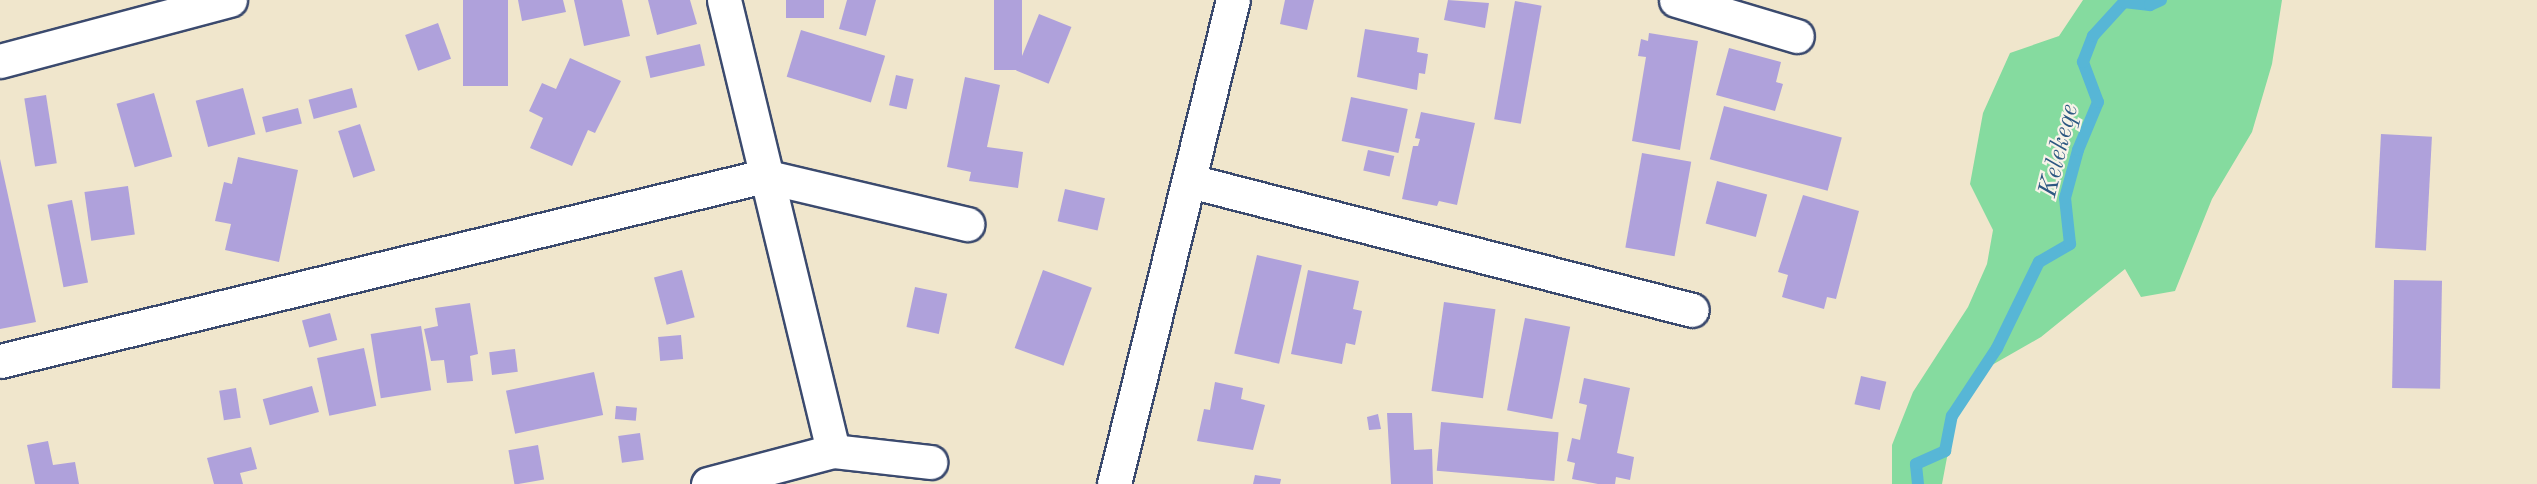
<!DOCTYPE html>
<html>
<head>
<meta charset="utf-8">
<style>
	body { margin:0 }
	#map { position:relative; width:2537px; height:484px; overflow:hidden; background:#f0e6cc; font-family:"Old Standard TT",serif }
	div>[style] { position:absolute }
	.green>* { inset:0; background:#85db9f }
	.stream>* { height:12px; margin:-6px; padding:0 6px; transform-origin:6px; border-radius:6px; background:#57b6d6 }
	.building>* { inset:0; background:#afa1db; transform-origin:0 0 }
	.roads { filter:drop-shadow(2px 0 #3b4a6e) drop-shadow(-2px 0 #3b4a6e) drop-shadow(0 2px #3b4a6e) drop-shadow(0 -2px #3b4a6e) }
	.minor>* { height:33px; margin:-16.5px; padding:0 16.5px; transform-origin:16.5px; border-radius:16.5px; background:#fff }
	span { translate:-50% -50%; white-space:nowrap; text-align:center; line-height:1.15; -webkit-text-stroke:4.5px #f7f3e8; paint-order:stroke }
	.water-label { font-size:26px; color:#2d5882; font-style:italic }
</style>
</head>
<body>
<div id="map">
	<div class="green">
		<div style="clip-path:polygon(2083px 0,2282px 0,2272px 64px,2252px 132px,2212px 199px,2175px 291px,2141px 297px,2125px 269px,2041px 337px,1992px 365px,1955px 415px,1942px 484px,1892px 484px,1892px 445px,1913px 392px,1968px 307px,1987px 264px,1993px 230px,1970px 184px,1983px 113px,2010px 53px,2059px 36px)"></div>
	</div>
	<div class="stream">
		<div style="left:1918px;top:484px;width:20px;rotate:-96deg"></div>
		<div style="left:1916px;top:464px;width:32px;rotate:-24deg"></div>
		<div style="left:1945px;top:451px;width:36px;rotate:-79deg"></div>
		<div style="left:1952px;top:416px;width:82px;rotate:-56.5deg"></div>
		<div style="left:1997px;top:348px;width:96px;rotate:-64deg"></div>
		<div style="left:2039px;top:262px;width:36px;rotate:-30deg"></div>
		<div style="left:2070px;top:244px;width:46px;rotate:-96.2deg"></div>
		<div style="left:2065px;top:198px;width:50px;rotate:-74.8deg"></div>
		<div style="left:2078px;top:150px;width:52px;rotate:-67.4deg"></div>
		<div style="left:2098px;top:102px;width:43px;rotate:-110.6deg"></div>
		<div style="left:2083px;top:62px;width:28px;rotate:-69deg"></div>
		<div style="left:2093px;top:36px;width:46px;rotate:-47.6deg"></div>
		<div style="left:2124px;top:2px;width:26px;rotate:7deg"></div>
		<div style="left:2150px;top:5px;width:12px;rotate:-24deg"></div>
	</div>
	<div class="building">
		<div style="left:463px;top:0;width:45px;height:86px"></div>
		<div style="clip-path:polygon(518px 0,563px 0,566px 12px,522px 21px)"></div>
		<div style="clip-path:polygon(574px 0,622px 0,630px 36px,584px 46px)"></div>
		<div style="clip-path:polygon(648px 0,690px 0,697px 24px,657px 35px)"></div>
		<div style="left:786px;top:0;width:38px;height:18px"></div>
		<div style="clip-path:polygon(847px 0,876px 0,866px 36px,839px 29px)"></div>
		<div style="left:994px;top:0;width:28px;height:70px"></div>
		<div style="clip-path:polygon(1285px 0,1314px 0,1307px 30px,1280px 24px)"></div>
		<div style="clip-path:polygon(1448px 0,1489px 3px,1485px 28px,1444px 20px)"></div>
		<div style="left:1515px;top:1px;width:27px;height:120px;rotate:10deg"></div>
		<div style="left:1039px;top:14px;width:35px;height:61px;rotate:22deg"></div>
		<div style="left:438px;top:23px;width:38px;height:35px;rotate:70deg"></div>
		<div style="clip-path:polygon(1365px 29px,1419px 38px,1417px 52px,1428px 54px,1425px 74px,1419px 73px,1417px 90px,1357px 77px)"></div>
		<div style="left:801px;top:30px;width:88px;height:49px;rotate:17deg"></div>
		<div style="clip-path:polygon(1649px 33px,1698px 41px,1680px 150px,1632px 141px,1646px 57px,1638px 56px,1641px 39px,1648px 41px)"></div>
		<div style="left:700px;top:44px;width:22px;height:56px;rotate:77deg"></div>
		<div style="clip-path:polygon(1729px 48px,1781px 62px,1776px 82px,1783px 84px,1775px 111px,1716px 95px)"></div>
		<div style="clip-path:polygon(570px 58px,621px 81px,595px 133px,588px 130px,572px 166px,530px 148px,543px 118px,529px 111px,542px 83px,556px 89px)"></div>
		<div style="left:896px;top:75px;width:18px;height:31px;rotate:13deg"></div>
		<div style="clip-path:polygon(965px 77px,1000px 85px,987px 147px,1023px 152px,1018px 188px,969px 181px,971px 172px,947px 167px)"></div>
		<div style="left:243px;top:88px;width:48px;height:49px;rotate:75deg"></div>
		<div style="left:352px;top:88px;width:20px;height:45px;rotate:75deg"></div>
		<div style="left:154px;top:93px;width:66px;height:39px;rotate:74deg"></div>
		<div style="left:46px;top:95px;width:69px;height:22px;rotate:81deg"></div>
		<div style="left:1351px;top:97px;width:58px;height:45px;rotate:12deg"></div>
		<div style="left:1724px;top:106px;width:122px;height:55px;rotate:15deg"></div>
		<div style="left:298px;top:108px;width:16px;height:37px;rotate:76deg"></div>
		<div style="clip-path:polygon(1421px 112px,1475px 123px,1457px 205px,1439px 201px,1437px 206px,1402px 199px,1413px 146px,1418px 146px,1420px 139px,1415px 138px)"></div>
		<div style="left:360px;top:124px;width:49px;height:23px;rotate:72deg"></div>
		<div style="left:2381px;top:134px;width:51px;height:114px;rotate:3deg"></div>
		<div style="left:1368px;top:150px;width:27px;height:21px;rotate:13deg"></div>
		<div style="left:1642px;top:153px;width:50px;height:96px;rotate:10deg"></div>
		<div style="clip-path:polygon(238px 157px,298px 170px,279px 262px,225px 250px,231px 224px,215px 221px,224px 182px,232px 184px)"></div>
		<div style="clip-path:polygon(0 159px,36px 322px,0 329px)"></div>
		<div style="left:1717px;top:181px;width:52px;height:44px;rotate:15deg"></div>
		<div style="left:128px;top:186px;width:49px;height:44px;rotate:82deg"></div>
		<div style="left:1065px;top:189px;width:41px;height:33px;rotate:13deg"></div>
		<div style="clip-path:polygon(1803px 195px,1859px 211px,1836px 299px,1827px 297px,1824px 309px,1782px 297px,1788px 275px,1778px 272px)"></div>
		<div style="left:72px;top:200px;width:84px;height:25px;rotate:79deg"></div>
		<div style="left:1257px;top:255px;width:46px;height:101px;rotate:13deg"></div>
		<div style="left:682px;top:270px;width:49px;height:29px;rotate:75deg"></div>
		<div style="left:1043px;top:270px;width:52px;height:83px;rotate:20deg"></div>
		<div style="clip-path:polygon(1308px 270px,1359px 281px,1353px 309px,1362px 311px,1355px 345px,1346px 343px,1342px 364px,1291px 354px)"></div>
		<div style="left:2394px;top:280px;width:48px;height:108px;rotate:1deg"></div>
		<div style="left:915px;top:287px;width:33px;height:41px;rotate:12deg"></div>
		<div style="left:1444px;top:302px;width:52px;height:90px;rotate:8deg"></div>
		<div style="clip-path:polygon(470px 303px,478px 354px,470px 356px,473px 381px,447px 383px,444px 360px,431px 361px,424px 329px,438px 326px,435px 308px)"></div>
		<div style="left:330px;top:313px;width:28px;height:29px;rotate:75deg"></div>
		<div style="left:1525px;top:318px;width:46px;height:94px;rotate:11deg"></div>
		<div style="left:421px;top:326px;width:65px;height:51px;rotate:81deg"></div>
		<div style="left:681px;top:335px;width:24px;height:23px;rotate:85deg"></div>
		<div style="left:364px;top:348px;width:59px;height:48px;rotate:78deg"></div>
		<div style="left:515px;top:349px;width:23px;height:26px;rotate:83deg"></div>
		<div style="left:594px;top:372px;width:44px;height:90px;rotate:78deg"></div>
		<div style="left:1861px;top:376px;width:26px;height:29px;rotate:13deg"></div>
		<div style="clip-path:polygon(1584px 378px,1630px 388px,1617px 453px,1634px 457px,1630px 480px,1616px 477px,1615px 484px,1598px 484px,1572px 479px,1575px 463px,1567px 461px,1572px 438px,1580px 440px,1587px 405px,1579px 403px)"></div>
		<div style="clip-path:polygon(1215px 382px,1243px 388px,1241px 399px,1265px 405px,1253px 450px,1197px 441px,1204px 409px,1210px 410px)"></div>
		<div style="left:312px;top:386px;width:27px;height:51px;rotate:75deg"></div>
		<div style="left:236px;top:388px;width:30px;height:17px;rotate:81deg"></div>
		<div style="left:616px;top:406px;width:21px;height:13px;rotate:5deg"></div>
		<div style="clip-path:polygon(1387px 413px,1412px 413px,1414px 450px,1432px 449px,1433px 484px,1391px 484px)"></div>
		<div style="clip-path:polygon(1378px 414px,1381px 429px,1369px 430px,1367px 417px)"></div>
		<div style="left:1441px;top:422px;width:118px;height:49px;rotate:5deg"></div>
		<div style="left:640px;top:433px;width:27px;height:22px;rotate:82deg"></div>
		<div style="clip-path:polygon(48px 441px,53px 465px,75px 462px,79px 484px,35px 484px,27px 445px)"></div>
		<div style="left:538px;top:445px;width:35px;height:30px;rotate:80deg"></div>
		<div style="clip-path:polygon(251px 447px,257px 469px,240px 473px,243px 484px,214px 484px,207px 458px)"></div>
		<div style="clip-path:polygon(1255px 475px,1281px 479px,1280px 484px,1253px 484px)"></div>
	</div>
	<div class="roads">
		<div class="minor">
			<div style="left:724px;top:0;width:464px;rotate:76.4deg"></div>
			<div style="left:1676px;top:0;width:126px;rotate:16.6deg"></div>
			<div style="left:0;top:61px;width:238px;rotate:-14.9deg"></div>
			<div style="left:1190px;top:181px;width:518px;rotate:14.41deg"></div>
			<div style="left:0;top:361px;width:786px;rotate:-13.61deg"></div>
			<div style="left:764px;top:176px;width:209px;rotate:13.3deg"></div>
			<div style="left:708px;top:484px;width:129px;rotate:-14.8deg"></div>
			<div style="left:833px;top:451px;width:98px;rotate:6.5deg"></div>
			<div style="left:1114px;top:484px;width:498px;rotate:-76.2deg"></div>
		</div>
	</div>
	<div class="water-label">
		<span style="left:2060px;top:151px;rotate:-76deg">Kelekeqe</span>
	</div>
</div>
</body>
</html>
